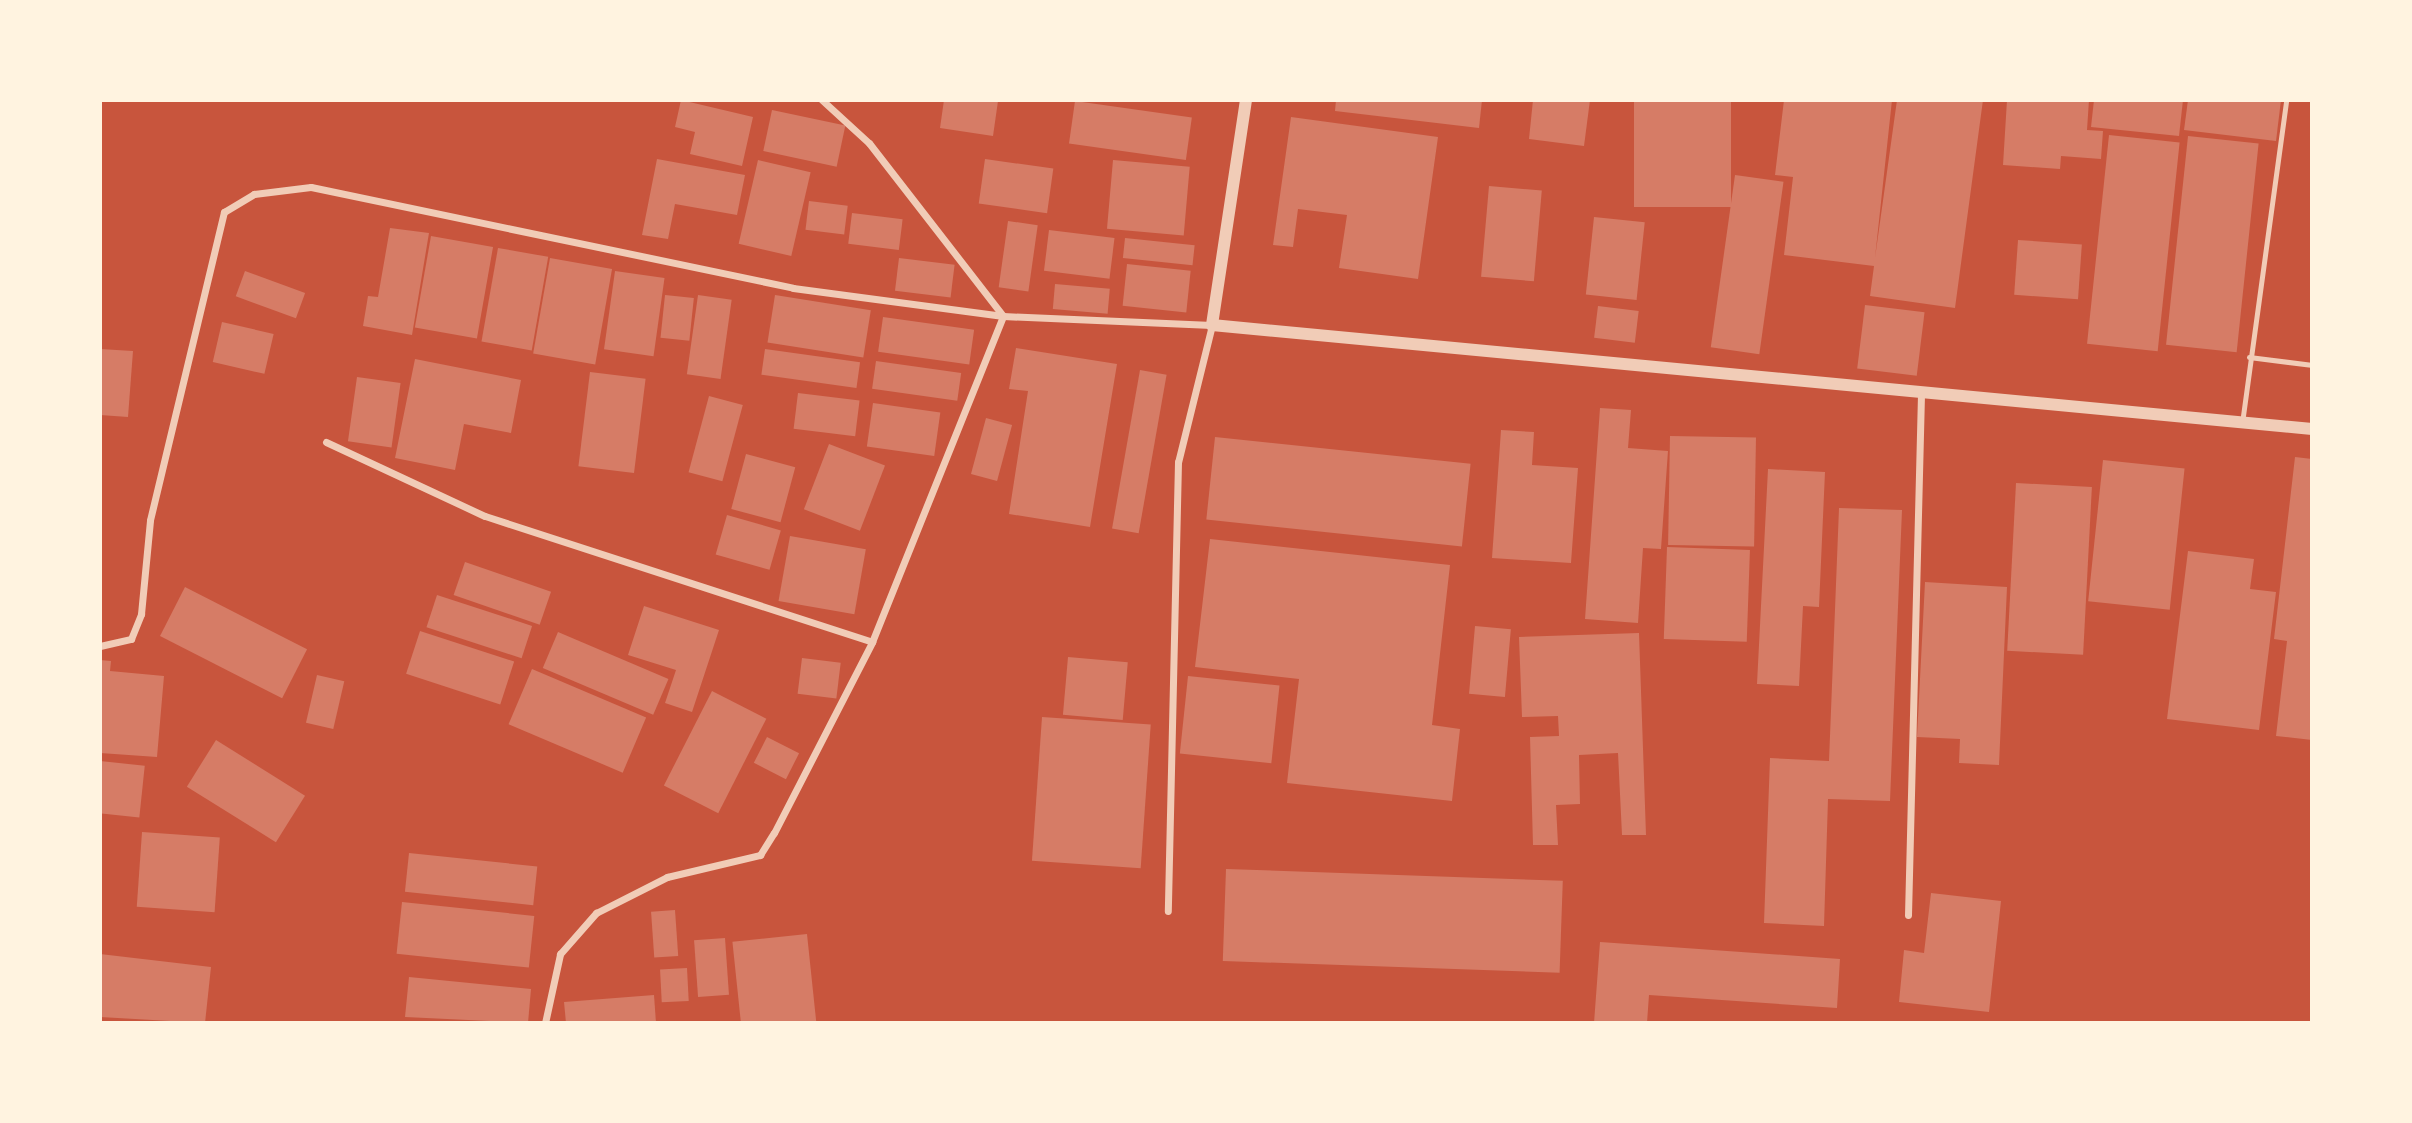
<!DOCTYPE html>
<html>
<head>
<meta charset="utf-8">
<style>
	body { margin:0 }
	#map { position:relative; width:2412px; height:1123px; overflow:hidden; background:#c8553d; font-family:"Roboto Condensed",sans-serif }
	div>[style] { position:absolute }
	.building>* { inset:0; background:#d67c66; transform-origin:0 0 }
	.service>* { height:5px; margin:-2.5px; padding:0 2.5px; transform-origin:2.5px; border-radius:2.5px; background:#f1ccb7 }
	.minor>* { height:7px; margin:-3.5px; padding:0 3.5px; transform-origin:3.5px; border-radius:3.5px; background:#f1ccb7 }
	.tertiary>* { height:12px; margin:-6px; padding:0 6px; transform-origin:6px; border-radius:6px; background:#f1ccb7 }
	span { translate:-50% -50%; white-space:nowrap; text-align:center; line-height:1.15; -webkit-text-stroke:5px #fff3e0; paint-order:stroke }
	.frame { position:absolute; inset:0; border:102px solid #fff3e0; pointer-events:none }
</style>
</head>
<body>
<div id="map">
	<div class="building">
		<div style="clip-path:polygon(681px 100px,753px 117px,742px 166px,690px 154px,695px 132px,675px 127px)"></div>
		<div style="clip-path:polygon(944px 100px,998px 101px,993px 136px,940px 128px)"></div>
		<div style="clip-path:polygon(1336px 100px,1482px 100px,1479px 128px,1335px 111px)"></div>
		<div style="clip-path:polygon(1533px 100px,1590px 100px,1584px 146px,1529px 139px)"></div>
		<div style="left:1634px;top:100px;width:97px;height:107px"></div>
		<div style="clip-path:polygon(1784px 100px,1892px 100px,1875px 258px,1897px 100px,1983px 100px,1955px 308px,1870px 296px,1874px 266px,1784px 255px,1793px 177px,1775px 175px)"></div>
		<div style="clip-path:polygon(2007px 100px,2089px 100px,2087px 130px,2103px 131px,2101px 159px,2061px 156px,2060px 169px,2003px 165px)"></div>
		<div style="clip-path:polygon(2094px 100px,2183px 100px,2179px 136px,2091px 127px)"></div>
		<div style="clip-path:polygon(2188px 100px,2281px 100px,2276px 141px,2184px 130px)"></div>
		<div style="left:1075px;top:101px;width:118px;height:43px;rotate:8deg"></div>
		<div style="left:772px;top:110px;width:75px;height:42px;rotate:12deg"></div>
		<div style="clip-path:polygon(1291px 117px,1438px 137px,1418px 279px,1339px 268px,1347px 215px,1298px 209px,1293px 247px,1273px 245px)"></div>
		<div style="left:2109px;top:135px;width:71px;height:210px;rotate:6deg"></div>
		<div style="left:2188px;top:136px;width:71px;height:210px;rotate:6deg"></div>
		<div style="clip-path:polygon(657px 159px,745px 175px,737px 215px,675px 204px,668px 239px,642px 235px)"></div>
		<div style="left:985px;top:159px;width:69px;height:45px;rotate:8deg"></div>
		<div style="left:758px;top:160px;width:54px;height:86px;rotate:13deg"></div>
		<div style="left:1113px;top:160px;width:77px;height:69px;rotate:5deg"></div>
		<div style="left:1735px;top:175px;width:49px;height:174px;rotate:8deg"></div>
		<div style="left:1489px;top:186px;width:53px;height:91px;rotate:5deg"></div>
		<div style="left:809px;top:201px;width:39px;height:29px;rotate:7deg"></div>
		<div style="left:852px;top:213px;width:51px;height:31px;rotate:7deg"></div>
		<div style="left:1594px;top:217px;width:51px;height:78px;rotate:6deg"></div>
		<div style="left:1008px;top:221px;width:30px;height:67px;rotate:8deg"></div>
		<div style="clip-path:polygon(390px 228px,429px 233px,412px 335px,363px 326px,368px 296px,378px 297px)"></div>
		<div style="left:1049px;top:230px;width:66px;height:41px;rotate:7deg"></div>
		<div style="left:431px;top:236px;width:63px;height:93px;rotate:10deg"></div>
		<div style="left:1125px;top:238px;width:70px;height:20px;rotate:6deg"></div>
		<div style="left:2018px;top:240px;width:64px;height:55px;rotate:4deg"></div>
		<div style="left:498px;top:248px;width:51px;height:95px;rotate:10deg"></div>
		<div style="left:550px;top:258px;width:63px;height:97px;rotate:10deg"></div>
		<div style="left:899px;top:258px;width:56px;height:33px;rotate:7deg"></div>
		<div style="left:1127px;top:264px;width:64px;height:42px;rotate:6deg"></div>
		<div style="left:245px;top:271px;width:64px;height:27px;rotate:20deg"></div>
		<div style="left:615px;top:271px;width:50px;height:79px;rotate:8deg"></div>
		<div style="left:1055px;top:284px;width:55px;height:25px;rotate:5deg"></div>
		<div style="left:665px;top:295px;width:29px;height:43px;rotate:6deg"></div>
		<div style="left:698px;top:295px;width:34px;height:80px;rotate:8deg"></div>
		<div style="left:775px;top:295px;width:97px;height:48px;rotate:9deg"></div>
		<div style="left:1865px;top:305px;width:60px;height:64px;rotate:7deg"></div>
		<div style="left:1598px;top:306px;width:41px;height:32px;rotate:7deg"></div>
		<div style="left:883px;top:317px;width:92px;height:35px;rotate:8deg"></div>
		<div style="left:222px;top:322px;width:53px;height:41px;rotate:13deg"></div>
		<div style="clip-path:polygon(1016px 348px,1117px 364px,1090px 527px,1009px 514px,1028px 391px,1009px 389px)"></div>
		<div style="clip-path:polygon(100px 349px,133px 351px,128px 417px,100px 415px)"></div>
		<div style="left:765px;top:349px;width:96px;height:26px;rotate:8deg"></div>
		<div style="clip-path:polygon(415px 359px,521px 380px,511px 433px,464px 424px,455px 470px,395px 458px)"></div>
		<div style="left:876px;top:361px;width:86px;height:28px;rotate:8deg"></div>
		<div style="left:1140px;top:370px;width:27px;height:161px;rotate:10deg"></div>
		<div style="left:590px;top:372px;width:56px;height:95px;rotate:7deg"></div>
		<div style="left:357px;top:377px;width:44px;height:65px;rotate:8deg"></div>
		<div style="left:798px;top:393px;width:62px;height:36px;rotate:7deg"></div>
		<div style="left:709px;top:396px;width:35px;height:79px;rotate:15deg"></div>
		<div style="left:873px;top:403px;width:68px;height:44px;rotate:8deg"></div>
		<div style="clip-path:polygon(1600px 408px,1631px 410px,1628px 448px,1668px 451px,1661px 549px,1643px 548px,1638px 623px,1585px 619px)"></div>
		<div style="left:986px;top:418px;width:27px;height:58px;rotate:15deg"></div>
		<div style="clip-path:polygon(1501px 430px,1534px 432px,1532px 465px,1578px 468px,1571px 563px,1492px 558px)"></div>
		<div style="left:1670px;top:436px;width:86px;height:109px;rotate:1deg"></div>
		<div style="left:1215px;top:437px;width:257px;height:83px;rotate:6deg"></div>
		<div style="left:829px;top:444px;width:60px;height:70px;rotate:21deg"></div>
		<div style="left:746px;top:454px;width:51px;height:57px;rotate:15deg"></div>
		<div style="clip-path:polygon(2295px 457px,2312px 459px,2312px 740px,2276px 736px,2287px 641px,2274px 639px)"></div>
		<div style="left:2103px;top:460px;width:82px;height:142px;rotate:6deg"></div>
		<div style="clip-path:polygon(1768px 469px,1825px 472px,1819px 607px,1803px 606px,1799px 686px,1757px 684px)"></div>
		<div style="left:2016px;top:483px;width:76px;height:168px;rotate:3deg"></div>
		<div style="clip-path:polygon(1839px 508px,1902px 510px,1890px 801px,1828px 799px,1824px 926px,1764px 923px,1770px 758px,1829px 761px)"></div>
		<div style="left:727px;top:515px;width:56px;height:41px;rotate:16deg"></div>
		<div style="left:790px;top:536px;width:77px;height:66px;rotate:10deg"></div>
		<div style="clip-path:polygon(1210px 539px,1450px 565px,1432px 725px,1460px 729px,1452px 801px,1287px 783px,1299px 679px,1195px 667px)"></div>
		<div style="left:1667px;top:547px;width:83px;height:92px;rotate:2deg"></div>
		<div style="clip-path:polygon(2188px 551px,2254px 559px,2250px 589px,2276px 592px,2259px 730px,2167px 719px)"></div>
		<div style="left:465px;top:562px;width:91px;height:35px;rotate:19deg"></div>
		<div style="clip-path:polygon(1925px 582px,2007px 587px,1999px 765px,1959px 763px,1960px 739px,1917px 737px)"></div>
		<div style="left:185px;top:587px;width:137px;height:55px;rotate:27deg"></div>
		<div style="left:437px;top:595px;width:100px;height:34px;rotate:18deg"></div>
		<div style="clip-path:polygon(644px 606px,719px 630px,692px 712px,665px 703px,676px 670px,628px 655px)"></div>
		<div style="left:1475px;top:626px;width:36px;height:68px;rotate:5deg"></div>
		<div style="left:420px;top:631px;width:99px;height:45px;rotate:18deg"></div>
		<div style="left:558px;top:632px;width:120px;height:39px;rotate:23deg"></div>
		<div style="clip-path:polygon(1639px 633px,1646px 835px,1622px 835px,1618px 753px,1579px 755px,1580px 804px,1556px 805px,1558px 845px,1533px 845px,1530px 737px,1559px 736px,1558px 716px,1522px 717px,1519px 637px)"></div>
		<div style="left:1068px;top:657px;width:60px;height:58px;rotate:5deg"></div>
		<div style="left:802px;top:658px;width:39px;height:36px;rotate:7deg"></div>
		<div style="clip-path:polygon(100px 660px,111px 661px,110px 671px,164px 676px,157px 757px,100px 753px)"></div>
		<div style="left:532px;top:669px;width:124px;height:60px;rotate:23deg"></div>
		<div style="left:317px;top:675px;width:28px;height:49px;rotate:13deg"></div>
		<div style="left:1188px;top:676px;width:92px;height:78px;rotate:6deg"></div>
		<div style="left:712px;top:691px;width:61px;height:106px;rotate:27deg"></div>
		<div style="left:1042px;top:717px;width:109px;height:144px;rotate:4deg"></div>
		<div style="left:767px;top:737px;width:36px;height:29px;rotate:27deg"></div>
		<div style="left:216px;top:740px;width:105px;height:55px;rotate:32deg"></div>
		<div style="left:100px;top:761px;width:45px;height:52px;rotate:6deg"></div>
		<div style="left:142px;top:832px;width:78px;height:75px;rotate:4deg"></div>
		<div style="left:409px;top:853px;width:129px;height:39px;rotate:6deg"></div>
		<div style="left:1226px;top:869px;width:337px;height:92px;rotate:2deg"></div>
		<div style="clip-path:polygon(1931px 893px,2001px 901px,1989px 1012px,1899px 1002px,1904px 950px,1924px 953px)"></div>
		<div style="left:402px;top:902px;width:133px;height:52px;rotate:6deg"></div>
		<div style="left:675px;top:910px;width:46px;height:24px;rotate:86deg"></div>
		<div style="left:807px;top:934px;width:90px;height:75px;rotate:84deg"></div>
		<div style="left:725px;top:938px;width:57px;height:31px;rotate:86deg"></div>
		<div style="clip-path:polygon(1600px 942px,1840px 959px,1837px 1008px,1649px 995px,1647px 1023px,1594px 1023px)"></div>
		<div style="clip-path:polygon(100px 954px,211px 967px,205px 1023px,100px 1017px)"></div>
		<div style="left:687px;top:968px;width:33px;height:27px;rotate:87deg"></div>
		<div style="clip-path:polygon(409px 977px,531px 989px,528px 1023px,405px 1017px)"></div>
		<div style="clip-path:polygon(654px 995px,656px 1023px,566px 1023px,564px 1002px)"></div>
	</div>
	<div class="service">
		<div style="left:2249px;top:357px;width:64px;rotate:7.2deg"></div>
		<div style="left:2242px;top:423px;width:326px;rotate:-82.2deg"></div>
	</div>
	<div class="minor">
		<div style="left:822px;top:100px;width:64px;rotate:42.5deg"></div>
		<div style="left:869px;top:143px;width:219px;rotate:52.2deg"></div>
		<div style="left:326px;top:442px;width:175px;rotate:25deg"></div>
		<div style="left:485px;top:516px;width:407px;rotate:18deg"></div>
		<div style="left:100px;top:646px;width:32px;rotate:-13deg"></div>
		<div style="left:131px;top:639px;width:27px;rotate:-68deg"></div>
		<div style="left:141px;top:614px;width:94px;rotate:-84.5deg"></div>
		<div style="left:150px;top:520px;width:317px;rotate:-76.5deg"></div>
		<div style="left:224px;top:212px;width:35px;rotate:-31deg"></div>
		<div style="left:254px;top:194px;width:57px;rotate:-7deg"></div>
		<div style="left:311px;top:187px;width:492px;rotate:11.8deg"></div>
		<div style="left:793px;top:288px;width:212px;rotate:7.6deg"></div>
		<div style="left:1003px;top:316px;width:209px;rotate:2.5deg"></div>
		<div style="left:1212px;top:325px;width:141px;rotate:103.9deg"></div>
		<div style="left:1178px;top:462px;width:449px;rotate:91.3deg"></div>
		<div style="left:1908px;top:915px;width:519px;rotate:-88.57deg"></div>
		<div style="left:545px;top:1023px;width:71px;rotate:-77.7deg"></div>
		<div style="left:560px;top:954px;width:55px;rotate:-48.7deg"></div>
		<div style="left:596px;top:913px;width:80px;rotate:-26.9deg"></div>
		<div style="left:667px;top:877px;width:96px;rotate:-13.3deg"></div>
		<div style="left:760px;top:855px;width:26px;rotate:-58deg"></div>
		<div style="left:774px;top:833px;width:215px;rotate:-62.8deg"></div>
		<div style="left:872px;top:642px;width:351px;rotate:-68.1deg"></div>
	</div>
	<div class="tertiary">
		<div style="left:1246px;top:100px;width:228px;rotate:98.6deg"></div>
		<div style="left:1212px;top:325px;width:1105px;rotate:5.4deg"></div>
	</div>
	<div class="frame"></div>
</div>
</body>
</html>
